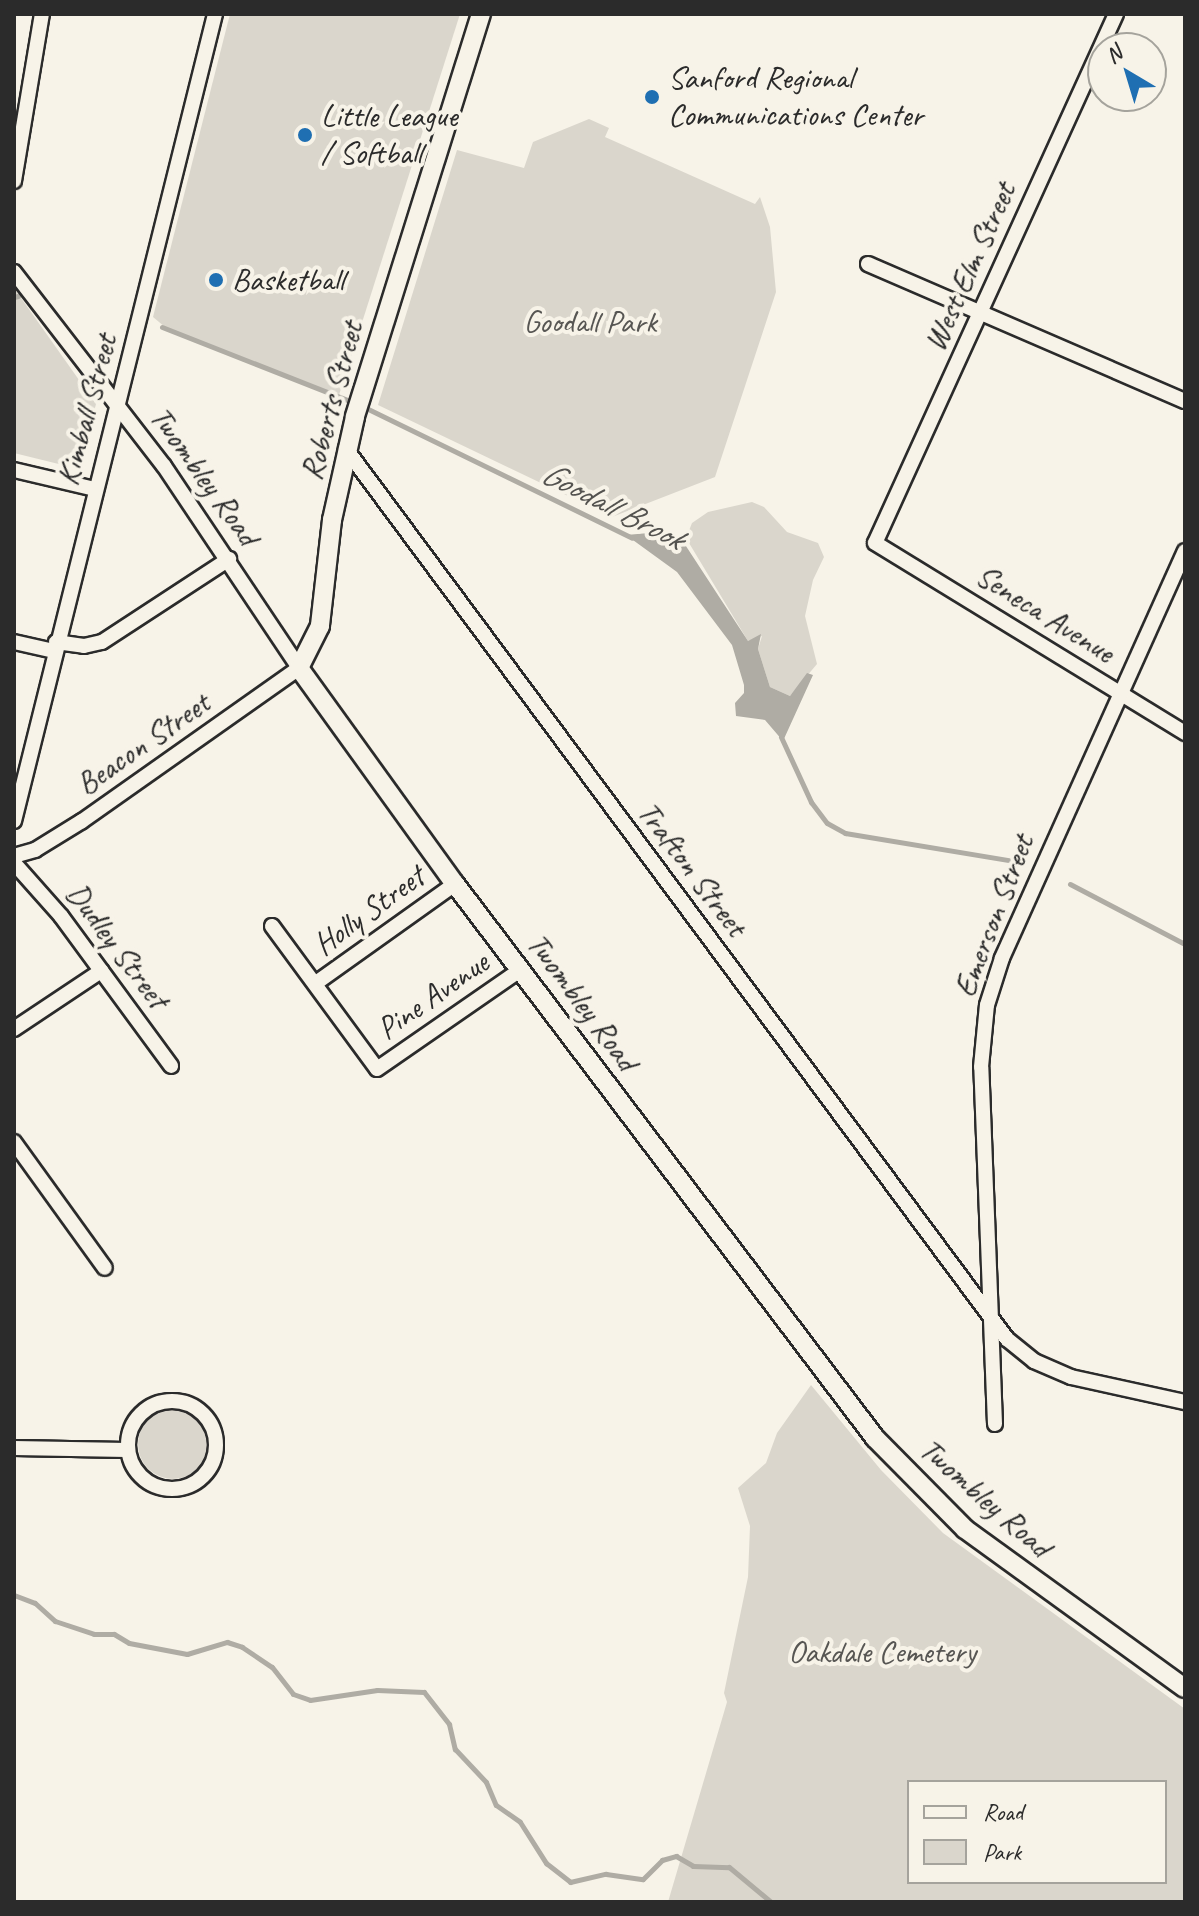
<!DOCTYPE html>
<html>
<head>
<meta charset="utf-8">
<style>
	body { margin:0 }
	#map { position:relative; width:1199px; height:1916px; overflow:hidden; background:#f7f3e8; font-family:Caveat,sans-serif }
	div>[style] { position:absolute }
	.green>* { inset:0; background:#dad6cc }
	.round { border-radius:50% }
	.water>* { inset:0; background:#afaca4 }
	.stream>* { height:5px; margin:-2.5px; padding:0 2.5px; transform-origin:2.5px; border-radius:2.5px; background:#afaca4 }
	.roads { filter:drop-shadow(2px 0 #2b2b2b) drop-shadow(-2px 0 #2b2b2b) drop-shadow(0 2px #2b2b2b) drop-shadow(0 -2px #2b2b2b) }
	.street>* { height:14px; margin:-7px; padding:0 7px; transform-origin:7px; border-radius:7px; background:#f7f3e8 }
	.street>.ring { margin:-7px; padding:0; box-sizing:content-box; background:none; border:14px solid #f7f3e8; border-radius:50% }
	.secondary>* { height:18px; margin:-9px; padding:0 9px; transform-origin:9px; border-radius:9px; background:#f7f3e8 }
	.dots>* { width:22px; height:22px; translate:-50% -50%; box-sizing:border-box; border:4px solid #f7f3e8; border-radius:50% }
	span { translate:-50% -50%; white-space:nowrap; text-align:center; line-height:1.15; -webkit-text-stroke:8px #f7f3e8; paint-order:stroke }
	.poi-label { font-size:32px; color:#2b2b2b }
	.left { translate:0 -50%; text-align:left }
	.street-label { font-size:32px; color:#2b2b2b }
	.park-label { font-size:32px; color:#575653 }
	.water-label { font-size:34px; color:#53524f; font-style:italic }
	.frame { position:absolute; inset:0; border:16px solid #2b2b2b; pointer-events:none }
	.legend { position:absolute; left:907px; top:1780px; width:260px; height:104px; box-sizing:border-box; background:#f7f3e8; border:2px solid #a5a39c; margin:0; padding:10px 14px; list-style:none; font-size:24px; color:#2b2b2b }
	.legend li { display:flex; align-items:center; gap:16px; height:40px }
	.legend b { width:40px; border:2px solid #a5a39c }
	.north { position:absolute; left:1087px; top:32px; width:80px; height:80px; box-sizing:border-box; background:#f7f3e8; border:2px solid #a5a39c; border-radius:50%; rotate:322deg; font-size:22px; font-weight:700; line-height:32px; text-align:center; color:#2b2b2b }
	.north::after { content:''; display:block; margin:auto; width:28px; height:36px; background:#1f6fb2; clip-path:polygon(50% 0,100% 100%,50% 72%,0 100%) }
</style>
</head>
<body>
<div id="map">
	<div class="green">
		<div style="clip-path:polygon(230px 14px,460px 14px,339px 395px,171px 332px,153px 317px)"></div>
		<div style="clip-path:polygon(589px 119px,609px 128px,605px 137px,755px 204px,760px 197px,770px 227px,776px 292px,715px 477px,612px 517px,378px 405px,457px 150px,524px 168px,533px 142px)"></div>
		<div style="clip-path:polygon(14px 288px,96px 404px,79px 469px,14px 453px)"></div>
		<div style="clip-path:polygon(752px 502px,764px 507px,787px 532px,818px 543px,824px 557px,813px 580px,805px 616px,817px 664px,790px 696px,770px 687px,758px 649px,762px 636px,748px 641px,686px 538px,692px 523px,708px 512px)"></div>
		<div style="clip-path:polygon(evenodd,811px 1385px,881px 1470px,943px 1533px,1185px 1709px,1185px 1902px,668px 1902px,727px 1702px,724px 1693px,748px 1577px,750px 1526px,738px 1488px,766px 1463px,777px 1433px,811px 1385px,909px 1782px,1165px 1782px,1165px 1882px,909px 1882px,909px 1782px)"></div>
		<div class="round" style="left:138px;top:1409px;width:70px;height:70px"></div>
	</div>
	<div class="water">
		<div style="clip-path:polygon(649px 533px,682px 540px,748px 641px,761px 634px,758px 649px,770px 687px,790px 696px,807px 673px,813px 675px,783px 741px,765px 720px,736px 716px,735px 703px,744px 693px,744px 685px,732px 645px,677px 572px,626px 535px)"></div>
	</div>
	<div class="stream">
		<div style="left:14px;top:297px;width:4px;rotate:-14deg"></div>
		<div style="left:162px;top:327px;width:207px;rotate:21.5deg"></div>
		<div style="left:364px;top:407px;width:298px;rotate:26deg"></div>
		<div style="left:781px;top:737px;width:72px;rotate:65.2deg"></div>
		<div style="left:811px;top:802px;width:26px;rotate:53deg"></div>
		<div style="left:827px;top:823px;width:21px;rotate:29deg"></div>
		<div style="left:845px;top:833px;width:172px;rotate:9.4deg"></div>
		<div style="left:1070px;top:884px;width:130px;rotate:27.6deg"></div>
		<div style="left:14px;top:1595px;width:22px;rotate:21deg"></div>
		<div style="left:35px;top:1603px;width:27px;rotate:42deg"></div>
		<div style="left:55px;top:1621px;width:41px;rotate:18.4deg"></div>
		<div style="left:94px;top:1634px;width:20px"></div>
		<div style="left:114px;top:1634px;width:17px;rotate:31deg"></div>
		<div style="left:129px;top:1643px;width:59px;rotate:10.7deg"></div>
		<div style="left:187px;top:1654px;width:42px;rotate:-16.7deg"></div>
		<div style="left:227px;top:1642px;width:16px;rotate:18deg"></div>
		<div style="left:242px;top:1647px;width:36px;rotate:34deg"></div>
		<div style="left:272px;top:1667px;width:34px;rotate:52deg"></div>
		<div style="left:293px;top:1694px;width:18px;rotate:19deg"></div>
		<div style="left:310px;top:1700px;width:68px;rotate:-8.5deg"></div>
		<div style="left:377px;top:1690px;width:47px;rotate:2.4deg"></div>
		<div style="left:424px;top:1692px;width:41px;rotate:52deg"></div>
		<div style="left:449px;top:1724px;width:26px;rotate:77deg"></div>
		<div style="left:455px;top:1749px;width:45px;rotate:46.8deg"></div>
		<div style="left:486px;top:1782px;width:25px;rotate:67deg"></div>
		<div style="left:496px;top:1805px;width:29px;rotate:35deg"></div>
		<div style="left:520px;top:1822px;width:49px;rotate:57.6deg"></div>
		<div style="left:546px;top:1863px;width:31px;rotate:38deg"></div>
		<div style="left:570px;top:1882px;width:37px;rotate:-13deg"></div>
		<div style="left:606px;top:1874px;width:37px;rotate:8deg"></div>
		<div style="left:643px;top:1879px;width:27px;rotate:-45deg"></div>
		<div style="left:662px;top:1860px;width:15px;rotate:-16deg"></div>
		<div style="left:676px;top:1856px;width:20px;rotate:30deg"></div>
		<div style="left:693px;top:1866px;width:36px;rotate:2deg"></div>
		<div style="left:729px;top:1867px;width:55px;rotate:39.8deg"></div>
	</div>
	<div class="roads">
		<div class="street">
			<div style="left:1116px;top:14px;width:581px;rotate:114.49deg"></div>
			<div style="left:875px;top:543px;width:364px;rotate:31.5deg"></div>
			<div style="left:14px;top:181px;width:169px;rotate:-80.5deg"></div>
			<div style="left:868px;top:264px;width:345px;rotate:23.4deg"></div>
			<div style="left:14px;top:272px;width:245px;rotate:52.3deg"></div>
			<div style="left:164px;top:466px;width:243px;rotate:56.2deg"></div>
			<div style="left:299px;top:668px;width:266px;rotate:144.8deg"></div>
			<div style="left:82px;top:821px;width:55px;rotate:148.3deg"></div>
			<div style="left:35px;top:850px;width:22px;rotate:164deg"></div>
			<div style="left:346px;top:449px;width:1109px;rotate:53.4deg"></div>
			<div style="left:1007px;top:1339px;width:35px;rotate:39deg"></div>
			<div style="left:1034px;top:1361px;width:40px;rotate:23.4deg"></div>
			<div style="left:1071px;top:1377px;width:117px;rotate:12.4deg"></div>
			<div style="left:14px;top:470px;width:83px;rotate:13.2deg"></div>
			<div style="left:14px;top:642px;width:41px;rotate:12.7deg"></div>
			<div style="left:56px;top:642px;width:28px;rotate:8deg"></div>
			<div style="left:84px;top:646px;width:18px;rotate:-13deg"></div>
			<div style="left:102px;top:642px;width:152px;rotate:-33.2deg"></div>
			<div style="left:14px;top:821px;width:832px;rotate:-76.01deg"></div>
			<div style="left:14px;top:863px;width:71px;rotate:48.4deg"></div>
			<div style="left:61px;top:916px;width:186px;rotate:53.7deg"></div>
			<div style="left:272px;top:926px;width:177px;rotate:53.7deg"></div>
			<div style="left:377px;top:1069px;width:174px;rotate:-34.7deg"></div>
			<div style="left:316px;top:983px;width:171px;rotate:-35.5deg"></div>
			<div style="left:14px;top:1029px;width:105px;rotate:-33.7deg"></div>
			<div style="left:14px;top:1142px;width:155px;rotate:54.2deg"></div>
			<div class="ring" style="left:128px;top:1401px;width:74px;height:74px"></div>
			<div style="left:995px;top:1424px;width:357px;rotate:-92.2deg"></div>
			<div style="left:981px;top:1067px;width:62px;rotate:-84.5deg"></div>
			<div style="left:987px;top:1005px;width:49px;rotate:-72.3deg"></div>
			<div style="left:1002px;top:958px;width:446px;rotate:-65.8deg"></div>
			<div style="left:14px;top:1448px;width:113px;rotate:1deg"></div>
		</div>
		<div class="secondary">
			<div style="left:481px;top:14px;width:422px;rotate:107.4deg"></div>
			<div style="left:355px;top:417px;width:106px;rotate:102.6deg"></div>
			<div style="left:332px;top:520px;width:107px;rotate:96.5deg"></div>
			<div style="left:320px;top:626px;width:47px;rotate:116.6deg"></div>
			<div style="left:299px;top:668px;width:266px;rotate:54.2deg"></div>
			<div style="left:455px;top:884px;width:695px;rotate:52.83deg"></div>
			<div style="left:875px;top:1438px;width:128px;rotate:45.3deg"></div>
			<div style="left:965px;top:1529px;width:271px;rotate:35.9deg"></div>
		</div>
	</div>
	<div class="dots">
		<div style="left:652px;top:97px;background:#1f6fb2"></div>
		<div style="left:305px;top:135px;background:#1f6fb2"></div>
		<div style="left:216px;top:280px;background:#1f6fb2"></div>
	</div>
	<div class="poi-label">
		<span class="left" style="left:668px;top:97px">Sanford Regional<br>Communications Center</span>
		<span class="left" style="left:321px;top:135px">Little League<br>/ Softball</span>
		<span class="left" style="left:232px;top:280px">Basketball</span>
	</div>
	<div class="street-label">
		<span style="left:970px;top:267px;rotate:-66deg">West Elm Street</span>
		<span style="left:332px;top:401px;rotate:-75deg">Roberts Street</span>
		<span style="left:87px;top:410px;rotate:-75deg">Kimball Street</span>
		<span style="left:204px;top:476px;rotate:54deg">Twombley Road</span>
		<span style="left:1045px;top:614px;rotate:32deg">Seneca Avenue</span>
		<span style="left:143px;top:744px;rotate:-35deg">Beacon Street</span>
		<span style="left:692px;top:869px;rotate:53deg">Trafton Street</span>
		<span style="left:369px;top:911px;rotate:-36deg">Holly Street</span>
		<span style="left:994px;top:916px;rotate:-69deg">Emerson Street</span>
		<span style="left:117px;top:946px;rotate:53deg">Dudley Street</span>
		<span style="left:433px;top:996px;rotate:-35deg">Pine Avenue</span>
		<span style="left:582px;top:1002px;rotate:53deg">Twombley Road</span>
		<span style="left:985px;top:1498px;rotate:41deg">Twombley Road</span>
	</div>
	<div class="park-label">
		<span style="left:590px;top:322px">Goodall Park</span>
		<span style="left:882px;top:1652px">Oakdale Cemetery</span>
	</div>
	<div class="water-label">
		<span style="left:613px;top:505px;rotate:27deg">Goodall Brook</span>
	</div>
	<div class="frame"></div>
	<ul class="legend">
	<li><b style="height:10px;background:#f7f3e8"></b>Road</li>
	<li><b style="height:22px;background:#dad6cc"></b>Park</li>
	</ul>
	<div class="north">N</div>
</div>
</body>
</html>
